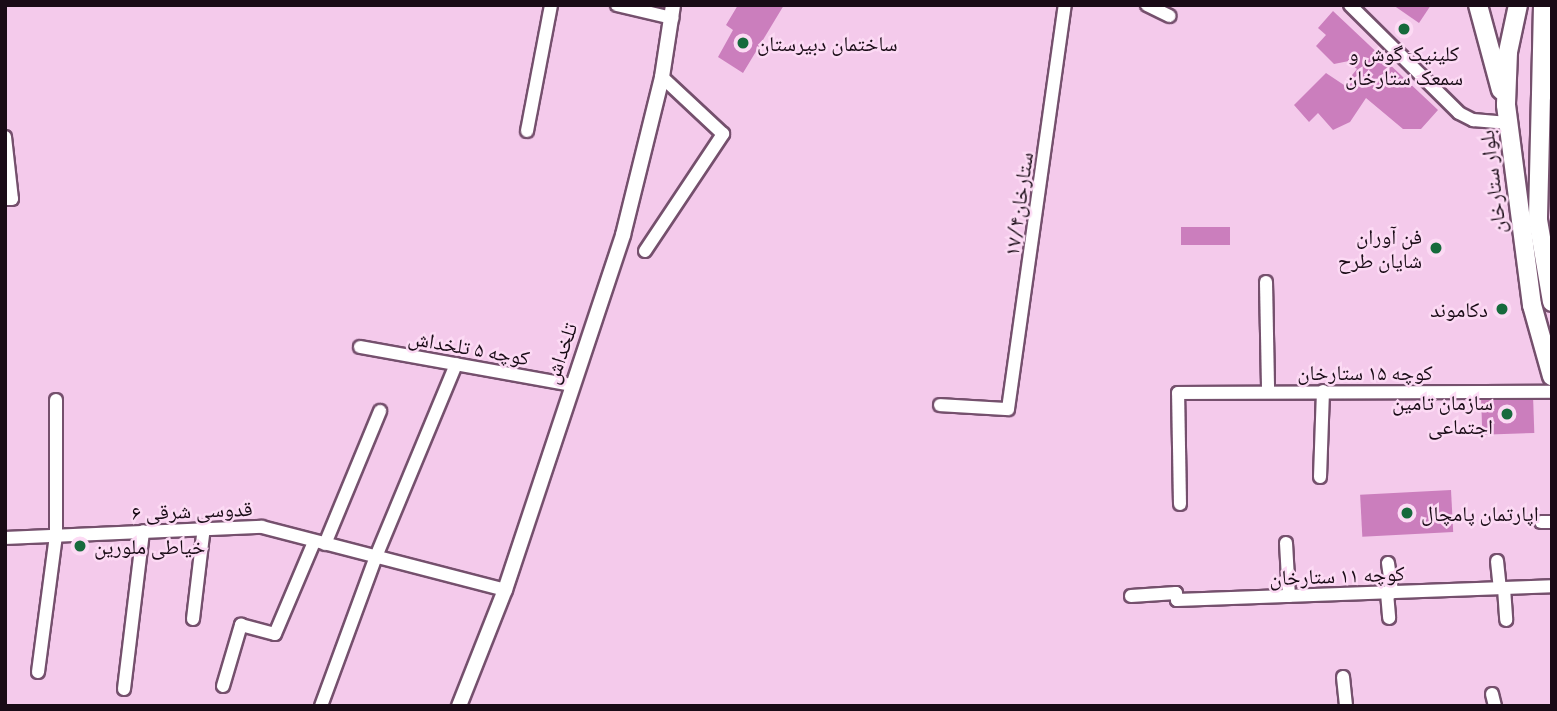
<!DOCTYPE html>
<html>
<head>
<meta charset="utf-8">
<style>
	body { margin:0 }
	#map { position:relative; width:1557px; height:711px; overflow:hidden; background:#f4caeb; font-family:"Exo 2","Noto Naskh Arabic",sans-serif }
	div>[style] { position:absolute }
	.building>* { inset:0; background:#cb7ebd; transform-origin:0 0 }
	.roads { filter:drop-shadow(2px 0 #75506d) drop-shadow(-2px 0 #75506d) drop-shadow(0 2px #75506d) drop-shadow(0 -2px #75506d) }
	.minor>* { height:12px; margin:-6px; padding:0 6px; transform-origin:6px; border-radius:6px; background:#fff }
	.tertiary>* { height:14px; margin:-7px; padding:0 7px; transform-origin:7px; border-radius:7px; background:#fff }
	.secondary>* { height:18px; margin:-9px; padding:0 9px; transform-origin:9px; border-radius:9px; background:#fff }
	.primary>* { height:19px; margin:-9.5px; padding:0 9.5px; transform-origin:9.5px; border-radius:9.5px; background:#fff }
	.dots>* { width:19px; height:19px; translate:-50% -50%; box-sizing:border-box; border:4px solid #fcdaf4; border-radius:50% }
	span { translate:-50% -50%; white-space:nowrap; text-align:center; line-height:1.15; -webkit-text-stroke:5px #fcdaf4; paint-order:stroke }
	.poi-label { font-size:21px; color:#190b16 }
	.left { translate:0 -50%; text-align:left }
	.right { translate:-100% -50%; text-align:right }
	.street-label { font-size:21px; color:#190b16 }
	.frame { position:absolute; inset:0; border:7px solid #190b16; pointer-events:none }
</style>
</head>
<body>
<div id="map">
	<div class="building">
		<div style="clip-path:polygon(738px 5px,784px 5px,743px 73px,718px 57px,733px 30px,726px 25px)"></div>
		<div style="clip-path:polygon(1393px 5px,1431px 5px,1419px 23px)"></div>
		<div style="clip-path:polygon(1333px 11px,1438px 110px,1421px 129px,1403px 129px,1366px 98px,1350px 122px,1333px 130px,1318px 113px,1309px 122px,1294px 105px,1326px 73px,1344px 85px,1357px 69px,1352px 65px,1354px 60px,1334px 64px,1316px 46px,1326px 35px,1318px 28px)"></div>
		<div style="left:1181px;top:227px;width:49px;height:18px"></div>
		<div style="left:1533px;top:395px;width:38px;height:52px;rotate:88deg"></div>
		<div style="left:1451px;top:490px;width:42px;height:91px;rotate:87deg"></div>
	</div>
	<div class="roads">
		<div class="minor">
			<div style="left:617px;top:5px;width:57px;rotate:13.3deg"></div>
			<div style="left:1147px;top:5px;width:25px;rotate:26deg"></div>
			<div style="left:1350px;top:5px;width:153px;rotate:44.7deg"></div>
			<div style="left:1459px;top:113px;width:16px;rotate:27deg"></div>
			<div style="left:1473px;top:120px;width:35px;rotate:5deg"></div>
			<div style="left:527px;top:131px;width:128px;rotate:-79.2deg"></div>
			<div style="left:5px;top:137px;width:62px;rotate:83.6deg"></div>
			<div style="left:12px;top:199px;width:7px;rotate:180deg"></div>
			<div style="left:645px;top:251px;width:141px;rotate:-56.3deg"></div>
			<div style="left:723px;top:134px;width:83px;rotate:-136.9deg"></div>
			<div style="left:1266px;top:282px;width:109px;rotate:88.9deg"></div>
			<div style="left:360px;top:347px;width:214px;rotate:10.2deg"></div>
			<div style="left:940px;top:405px;width:68px;rotate:3.4deg"></div>
			<div style="left:1008px;top:409px;width:408px;rotate:-82deg"></div>
			<div style="left:1320px;top:477px;width:86px;rotate:-88deg"></div>
			<div style="left:1180px;top:504px;width:111px;rotate:-91deg"></div>
			<div style="left:1178px;top:393px;width:374px;rotate:-0.2deg"></div>
			<div style="left:1541px;top:522px;width:11px"></div>
			<div style="left:5px;top:538px;width:257px;rotate:-2.5deg"></div>
			<div style="left:262px;top:527px;width:251px;rotate:14.5deg"></div>
			<div style="left:1286px;top:543px;width:53px;rotate:86.8deg"></div>
			<div style="left:325px;top:544px;width:144px;rotate:-67.5deg"></div>
			<div style="left:1497px;top:561px;width:27px;rotate:84deg"></div>
			<div style="left:1388px;top:563px;width:30px;rotate:82deg"></div>
			<div style="left:1504px;top:588px;width:32px;rotate:86deg"></div>
			<div style="left:1387px;top:593px;width:25px;rotate:85deg"></div>
			<div style="left:1131px;top:596px;width:45px;rotate:-3.8deg"></div>
			<div style="left:1176px;top:593px;width:7px;rotate:82deg"></div>
			<div style="left:1177px;top:600px;width:375px;rotate:-2.1deg"></div>
			<div style="left:193px;top:619px;width:93px;rotate:-83.2deg"></div>
			<div style="left:38px;top:672px;width:138px;rotate:-82.5deg"></div>
			<div style="left:56px;top:535px;width:135px;rotate:-90deg"></div>
			<div style="left:1343px;top:677px;width:29px;rotate:84deg"></div>
			<div style="left:223px;top:686px;width:64px;rotate:-73.6deg"></div>
			<div style="left:241px;top:625px;width:35px;rotate:15deg"></div>
			<div style="left:275px;top:634px;width:100px;rotate:-67deg"></div>
			<div style="left:124px;top:689px;width:159px;rotate:-83.1deg"></div>
			<div style="left:1492px;top:694px;width:12px;rotate:76deg"></div>
			<div style="left:321px;top:706px;width:157px;rotate:-69.8deg"></div>
			<div style="left:375px;top:559px;width:211px;rotate:-67.4deg"></div>
		</div>
		<div class="tertiary">
			<div style="left:459px;top:706px;width:125px;rotate:-68.4deg"></div>
			<div style="left:505px;top:590px;width:374px;rotate:-71.6deg"></div>
			<div style="left:623px;top:235px;width:163px;rotate:-76.1deg"></div>
			<div style="left:662px;top:77px;width:73px;rotate:-81.3deg"></div>
		</div>
		<div class="secondary">
			<div style="left:1478px;top:5px;width:88px;rotate:74.9deg"></div>
			<div style="left:1518px;top:5px;width:48px;rotate:102deg"></div>
			<div style="left:1508px;top:52px;width:53px;rotate:92.2deg"></div>
			<div style="left:1506px;top:105px;width:202px;rotate:82.6deg"></div>
			<div style="left:1532px;top:305px;width:74px;rotate:74.3deg"></div>
			<div style="left:1541px;top:94px;width:126px;rotate:91.4deg"></div>
			<div style="left:1538px;top:220px;width:83px;rotate:80.3deg"></div>
		</div>
		<div class="primary">
			<div style="left:1541px;top:94px;width:89px;rotate:-88.7deg"></div>
		</div>
	</div>
	<div class="dots">
		<div style="left:1404px;top:29px;background:#166a3c"></div>
		<div style="left:743px;top:43px;background:#166a3c"></div>
		<div style="left:1436px;top:248px;background:#166a3c"></div>
		<div style="left:1502px;top:309px;background:#166a3c"></div>
		<div style="left:1507px;top:414px;background:#166a3c"></div>
		<div style="left:1407px;top:513px;background:#166a3c"></div>
		<div style="left:80px;top:546px;background:#166a3c"></div>
	</div>
	<div class="poi-label">
		<span class="left" style="left:757px;top:43px">ساختمان دبیرستان</span>
		<span style="left:1404px;top:65px">کلینیک گوش و<br>سمعک ستارخان</span>
		<span class="right" style="left:1422px;top:248px">فن آوران<br>شایان طرح</span>
		<span class="right" style="left:1488px;top:309px">دکاموند</span>
		<span class="right" style="left:1493px;top:414px">سازمان تامین<br>اجتماعی</span>
		<span class="left" style="left:1421px;top:513px">اپارتمان پامچال</span>
		<span class="left" style="left:94px;top:546px">خیاطی ملورین</span>
	</div>
	<div class="street-label">
		<span style="left:1492px;top:182px;rotate:-97deg">بلوار ستارخان</span>
		<span style="left:1018px;top:204px;rotate:-82deg">ستارخان۱۷/۴</span>
		<span style="left:469px;top:347px;rotate:10deg">کوچه ۵ تلخداش</span>
		<span style="left:560px;top:353px;rotate:-71deg">تلخداش</span>
		<span style="left:1365px;top:372px">کوچه ۱۵ ستارخان</span>
		<span style="left:192px;top:510px;rotate:-2deg">قدوسی شرقی ۶</span>
		<span style="left:1337px;top:575px;rotate:-2deg">کوچه ۱۱ ستارخان</span>
	</div>
	<div class="frame"></div>
</div>
</body>
</html>
